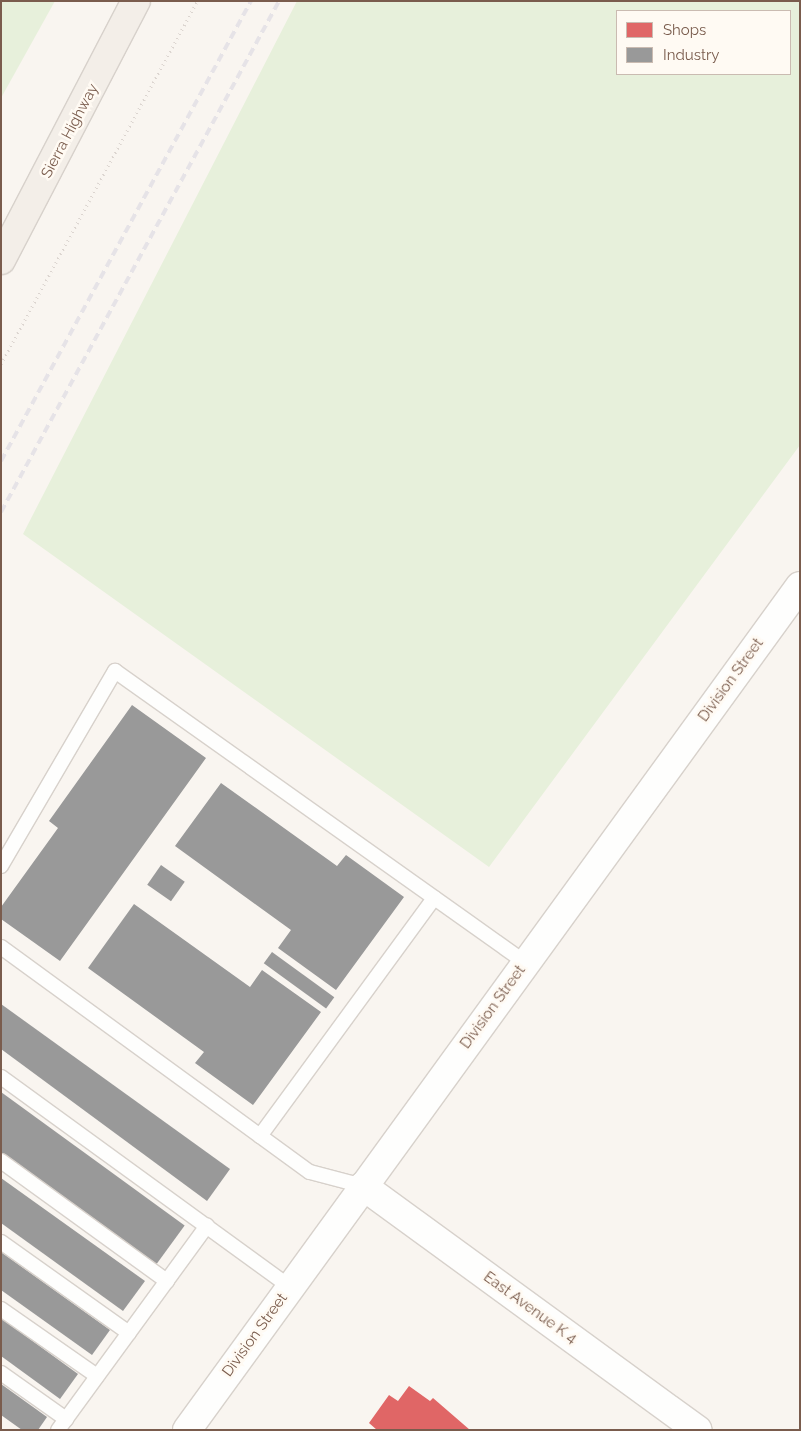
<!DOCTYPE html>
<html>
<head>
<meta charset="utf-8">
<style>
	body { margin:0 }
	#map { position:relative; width:801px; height:1431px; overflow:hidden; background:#f9f5f0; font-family:Raleway,sans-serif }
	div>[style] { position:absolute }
	.green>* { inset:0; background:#e7f0db }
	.shops>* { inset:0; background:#e06666 }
	.industry>* { inset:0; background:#999; transform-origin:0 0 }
	.path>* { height:3px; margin-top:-1.5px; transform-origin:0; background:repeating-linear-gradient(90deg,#dcd5d0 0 1px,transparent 0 5px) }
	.roads { filter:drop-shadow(1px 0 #d7d1cb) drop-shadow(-1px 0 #d7d1cb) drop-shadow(0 1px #d7d1cb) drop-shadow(0 -1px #d7d1cb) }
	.service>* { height:14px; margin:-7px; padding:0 7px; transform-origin:7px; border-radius:7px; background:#fefefd }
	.minor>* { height:28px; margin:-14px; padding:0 14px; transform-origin:14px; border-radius:14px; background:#fefefd }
	.secondary>* { height:28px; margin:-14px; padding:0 14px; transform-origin:14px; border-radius:14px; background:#fefefd }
	.primary>* { height:28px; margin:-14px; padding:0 14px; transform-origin:14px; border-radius:14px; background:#f3eee8 }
	.rail>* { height:4px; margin-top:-2px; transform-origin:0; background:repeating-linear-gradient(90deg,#e6e3e7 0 8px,transparent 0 13px) }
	span { translate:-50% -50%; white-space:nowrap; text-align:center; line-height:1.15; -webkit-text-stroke:5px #fffaf3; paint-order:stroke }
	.street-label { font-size:15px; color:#7a5c4d }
	.frame { position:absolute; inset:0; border:2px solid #7a5c4d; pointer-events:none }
	.legend { position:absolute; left:616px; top:10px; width:175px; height:65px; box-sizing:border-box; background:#fffaf3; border:1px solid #cabbb1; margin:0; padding:6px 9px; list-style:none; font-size:15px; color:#7a5c4d }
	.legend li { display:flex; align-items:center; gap:10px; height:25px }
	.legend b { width:25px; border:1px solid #cabbb1 }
</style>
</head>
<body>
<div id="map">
	<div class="green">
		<div style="clip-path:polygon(1px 1px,55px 1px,1px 98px)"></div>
		<div style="clip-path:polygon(evenodd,297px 1px,800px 1px,800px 445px,489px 867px,23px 534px,297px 1px,617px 11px,790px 11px,790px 74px,617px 74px,617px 11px)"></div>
	</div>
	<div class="shops">
		<div style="clip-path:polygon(409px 1386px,430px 1401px,433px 1398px,470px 1430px,377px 1430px,369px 1423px,389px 1395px,398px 1401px)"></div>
	</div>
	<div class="industry">
		<div style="clip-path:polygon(132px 705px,206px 758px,60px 961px,1px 919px,1px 907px,58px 828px,49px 821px)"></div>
		<div style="clip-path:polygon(221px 783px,337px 866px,346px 855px,404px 897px,336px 990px,278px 948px,291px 930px,175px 846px)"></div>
		<div style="left:161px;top:865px;width:29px;height:24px;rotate:35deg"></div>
		<div style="clip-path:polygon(134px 904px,250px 987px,262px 970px,321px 1012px,253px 1105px,195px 1063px,204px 1052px,88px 968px)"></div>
		<div style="left:272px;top:952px;width:77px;height:14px;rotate:36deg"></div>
		<div style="clip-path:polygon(1px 1004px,230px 1169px,207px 1201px,1px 1049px)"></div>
		<div style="left:1px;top:1092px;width:227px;height:53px;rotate:36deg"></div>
		<div style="clip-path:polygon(1px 1178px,145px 1281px,123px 1311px,1px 1223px)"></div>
		<div style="clip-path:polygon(1px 1252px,110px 1330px,92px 1355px,1px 1290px)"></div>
		<div style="clip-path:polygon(1px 1318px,78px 1374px,60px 1399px,1px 1356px)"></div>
		<div style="clip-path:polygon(1px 1384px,47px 1417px,38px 1430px,22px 1430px,1px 1415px)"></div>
	</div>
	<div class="path">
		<div style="left:1px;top:364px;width:413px;rotate:-61.6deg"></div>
	</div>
	<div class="roads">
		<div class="service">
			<div style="left:1px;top:866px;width:226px;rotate:-59.7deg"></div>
			<div style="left:115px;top:671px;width:504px;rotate:35.39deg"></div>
			<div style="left:1px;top:947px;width:382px;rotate:36.1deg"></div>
			<div style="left:310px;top:1172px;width:55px;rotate:14.8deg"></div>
			<div style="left:1px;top:1077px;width:357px;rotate:36deg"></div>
			<div style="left:260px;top:1136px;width:295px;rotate:-53.8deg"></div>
			<div style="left:1px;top:1161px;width:205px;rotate:35.9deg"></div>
			<div style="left:1px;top:1242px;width:157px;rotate:35.4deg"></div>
			<div style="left:1px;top:1309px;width:117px;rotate:34.9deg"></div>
			<div style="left:1px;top:1373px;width:80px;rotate:35.3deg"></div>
			<div style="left:58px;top:1430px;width:253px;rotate:-53.9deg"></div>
		</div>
		<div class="minor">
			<div style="left:363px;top:1186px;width:414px;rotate:36.1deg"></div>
		</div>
		<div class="secondary">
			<div style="left:187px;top:1430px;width:1043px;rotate:-54.01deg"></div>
		</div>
		<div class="primary">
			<div style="left:1px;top:260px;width:292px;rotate:-62.5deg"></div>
		</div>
	</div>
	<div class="rail">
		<div style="left:1px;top:461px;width:524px;rotate:-61.48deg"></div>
		<div style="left:1px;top:512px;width:582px;rotate:-61.45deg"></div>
	</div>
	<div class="street-label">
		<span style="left:70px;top:131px;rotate:-62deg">Sierra Highway</span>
		<span style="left:731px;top:680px;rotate:-54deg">Division Street</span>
		<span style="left:493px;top:1007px;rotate:-54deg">Division Street</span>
		<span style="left:530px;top:1308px;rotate:36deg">East Avenue K 4</span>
		<span style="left:255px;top:1335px;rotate:-54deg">Division Street</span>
	</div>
	<div class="frame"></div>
	<ul class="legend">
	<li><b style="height:14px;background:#e06666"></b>Shops</li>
	<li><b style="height:14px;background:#999"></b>Industry</li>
	</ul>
</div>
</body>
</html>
